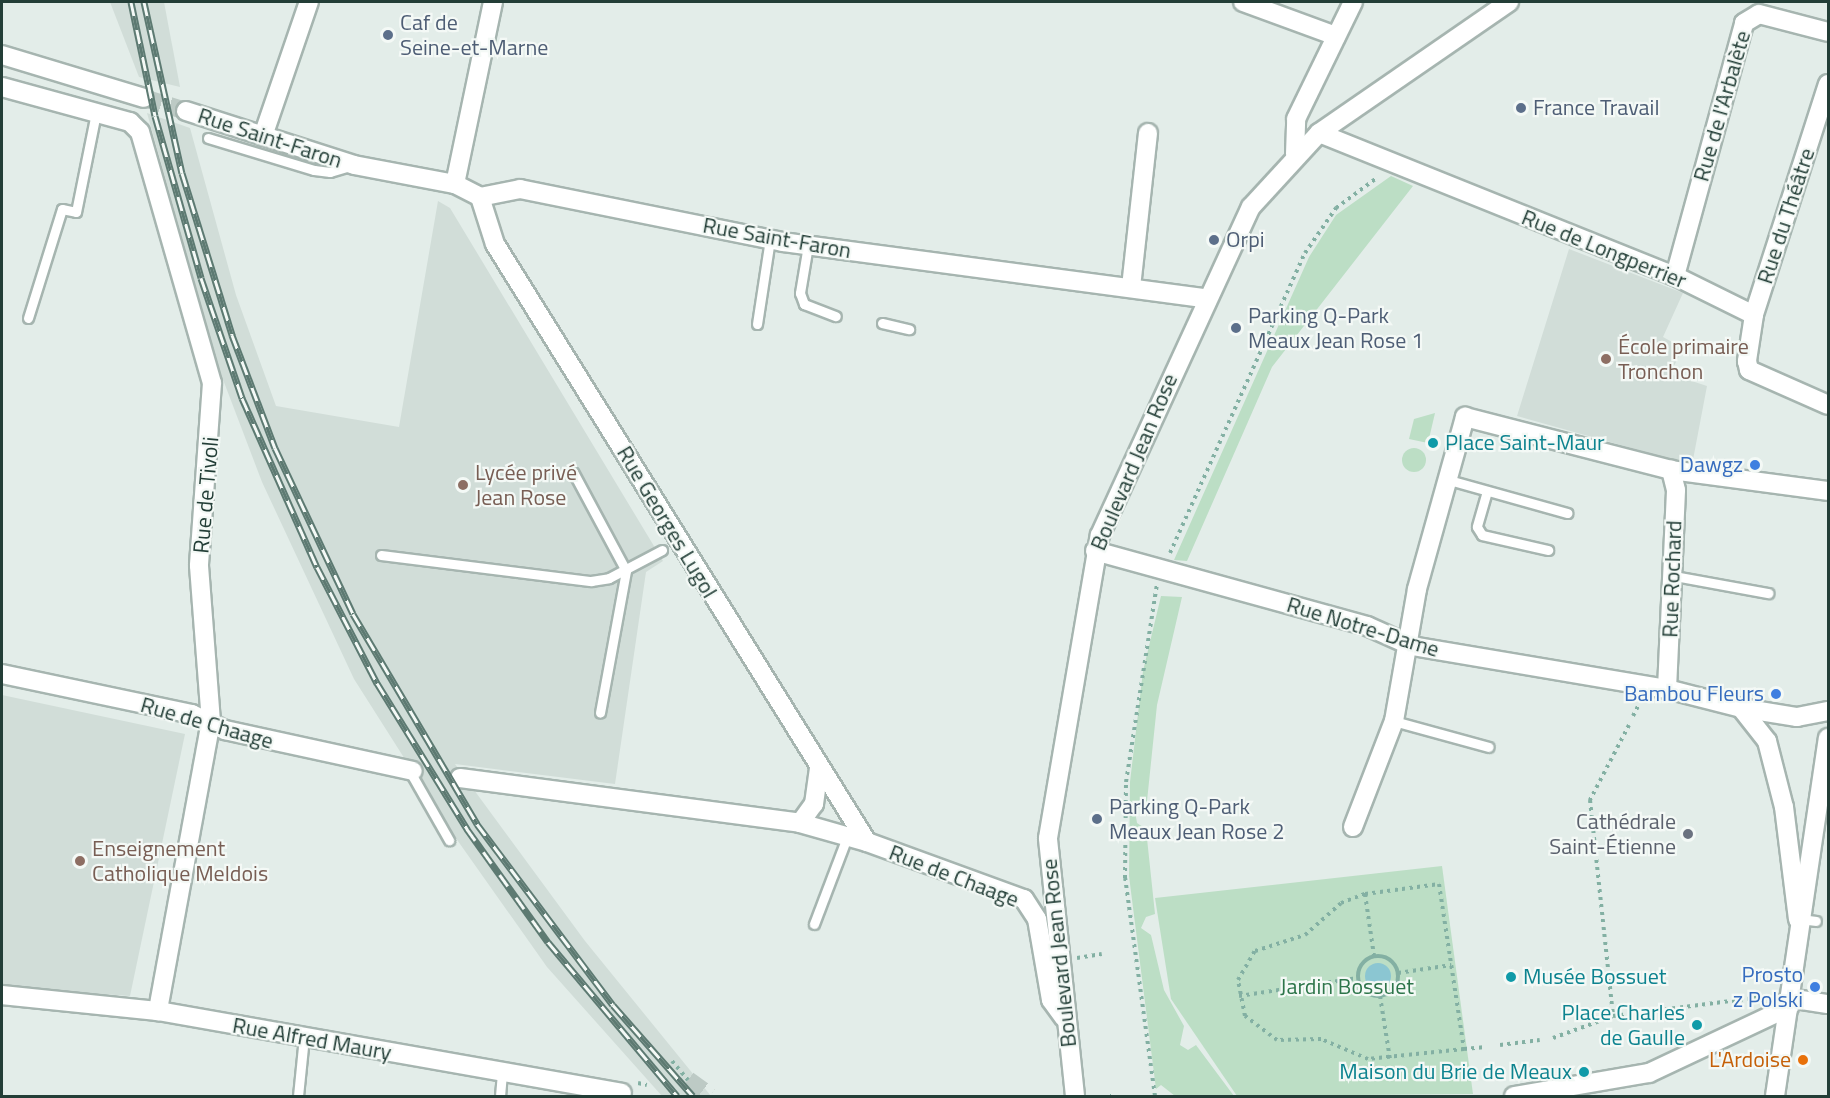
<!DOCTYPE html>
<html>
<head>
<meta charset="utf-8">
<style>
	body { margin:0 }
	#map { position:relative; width:1830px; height:1098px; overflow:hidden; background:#e3ede9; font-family:"Titillium Web",sans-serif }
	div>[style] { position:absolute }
	.built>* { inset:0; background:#d1ddd8 }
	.green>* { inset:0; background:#bcdec5 }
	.round { border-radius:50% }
	.water>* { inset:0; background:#8bc6d2 }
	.street-tunnel>* { height:18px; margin-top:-9px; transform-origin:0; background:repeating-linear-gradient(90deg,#bdcac5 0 18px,transparent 0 27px) }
	.secondary-tunnel>* { height:18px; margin-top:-9px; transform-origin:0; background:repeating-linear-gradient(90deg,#bdcac5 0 18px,transparent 0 27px) }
	.path>* { height:4px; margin-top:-2px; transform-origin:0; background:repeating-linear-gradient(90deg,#83b0a3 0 3px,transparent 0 7.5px) }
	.path>.ring { margin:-2px; padding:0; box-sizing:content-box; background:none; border:4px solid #83b0a3; border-radius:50% }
	.roads { filter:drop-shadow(2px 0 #a6b5b0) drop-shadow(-2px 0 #a6b5b0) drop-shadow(0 2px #a6b5b0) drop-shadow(0 -2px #a6b5b0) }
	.lane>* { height:9px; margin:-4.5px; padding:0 4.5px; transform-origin:4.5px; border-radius:4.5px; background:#fff }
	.street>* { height:18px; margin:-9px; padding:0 9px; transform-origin:9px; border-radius:9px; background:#fff }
	.secondary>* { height:18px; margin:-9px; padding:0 9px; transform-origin:9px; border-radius:9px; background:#fff }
	.rail>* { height:7px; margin-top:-3.5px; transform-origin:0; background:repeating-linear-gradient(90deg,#f4f9f6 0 14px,#5d7a72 0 28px); box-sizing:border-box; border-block:2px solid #5d7a72 }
	.dots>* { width:16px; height:16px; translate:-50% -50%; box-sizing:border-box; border:3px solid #f4f9f6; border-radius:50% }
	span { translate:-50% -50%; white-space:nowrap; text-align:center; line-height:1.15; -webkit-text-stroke:4.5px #f4f9f6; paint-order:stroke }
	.service-label { font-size:22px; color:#4e5e75 }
	.left { translate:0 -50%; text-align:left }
	.street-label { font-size:22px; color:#233e37 }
	.education-label { font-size:22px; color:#785e54 }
	.culture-label { font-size:22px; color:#0d838f }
	.right { translate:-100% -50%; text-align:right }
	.shop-label { font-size:22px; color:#366cbe }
	.worship-label { font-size:22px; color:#5b616d }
	.park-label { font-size:22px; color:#2d754a }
	.food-label { font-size:22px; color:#c56008 }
	.frame { position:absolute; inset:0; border:3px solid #233e37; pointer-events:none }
</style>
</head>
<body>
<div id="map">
	<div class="built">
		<div style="clip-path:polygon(110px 2px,164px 2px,180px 87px,139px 77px)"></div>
		<div style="clip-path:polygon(147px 113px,190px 128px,236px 295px,276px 406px,399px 427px,438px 201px,450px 208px,663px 561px,646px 572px,615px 784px,455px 764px,585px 941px,711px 1096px,662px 1096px,547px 967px,448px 827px,354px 679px,262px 482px,219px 369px)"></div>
		<div style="clip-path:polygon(1569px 249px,1683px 293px,1663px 337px,1683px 348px,1670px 374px,1707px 386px,1692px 465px,1517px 416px)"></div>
		<div style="clip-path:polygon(2px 695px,185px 734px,130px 996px,2px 987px)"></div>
	</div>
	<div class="green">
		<div style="clip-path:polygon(1391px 176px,1413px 186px,1272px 367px,1187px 561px,1174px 560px,1309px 257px,1336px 215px)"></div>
		<div style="clip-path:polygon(1435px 413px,1428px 443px,1409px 439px,1414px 419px)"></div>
		<div class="round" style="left:1402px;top:448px;width:24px;height:24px"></div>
		<div style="clip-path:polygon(1161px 596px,1182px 597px,1157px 705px,1147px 801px,1135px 811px,1137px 823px,1146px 829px,1155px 914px,1146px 917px,1141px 928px,1151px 935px,1164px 990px,1184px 1026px,1180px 1045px,1188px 1050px,1196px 1045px,1234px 1096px,1175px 1096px,1161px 1085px,1156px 1089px,1129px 876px,1130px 782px,1143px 671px)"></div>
		<div style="clip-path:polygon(1442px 866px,1473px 1094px,1237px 1096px,1171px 999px,1155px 898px)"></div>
	</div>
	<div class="water">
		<div class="round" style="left:1365px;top:963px;width:26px;height:26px"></div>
	</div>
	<div class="street-tunnel">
		<div style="left:688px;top:1080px;width:27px;rotate:36deg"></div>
	</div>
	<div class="secondary-tunnel">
		<div style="left:144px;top:98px;width:44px;rotate:17.2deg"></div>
	</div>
	<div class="path">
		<div style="left:1170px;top:553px;width:329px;rotate:-65.8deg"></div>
		<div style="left:1305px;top:253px;width:55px;rotate:-55.4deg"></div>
		<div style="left:1336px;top:208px;width:52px;rotate:-36.4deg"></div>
		<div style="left:1633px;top:716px;width:13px;rotate:-63deg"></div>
		<div style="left:1629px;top:725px;width:85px;rotate:117.5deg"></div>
		<div style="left:1590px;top:800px;width:217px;rotate:83.9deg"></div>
		<div style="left:1613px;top:1016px;width:150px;rotate:-7.3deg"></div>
		<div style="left:1439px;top:884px;width:167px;rotate:81.4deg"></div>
		<div style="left:1464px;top:1049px;width:97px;rotate:174.1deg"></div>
		<div style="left:1368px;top:1059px;width:51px;rotate:-156.9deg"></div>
		<div style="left:1321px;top:1039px;width:44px;rotate:178.7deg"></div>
		<div style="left:1277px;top:1040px;width:40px;rotate:-143deg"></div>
		<div style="left:1245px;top:1016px;width:37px;rotate:-101deg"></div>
		<div style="left:1238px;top:980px;width:34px;rotate:-60deg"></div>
		<div style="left:1255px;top:951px;width:52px;rotate:-17.7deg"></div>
		<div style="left:1305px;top:935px;width:48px;rotate:-41.6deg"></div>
		<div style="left:1341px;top:903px;width:26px;rotate:-21deg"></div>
		<div style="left:1365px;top:894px;width:75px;rotate:-7.7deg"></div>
		<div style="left:1365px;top:894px;width:63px;rotate:81.7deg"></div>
		<div class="ring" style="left:1358px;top:956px;width:36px;height:36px"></div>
		<div style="left:1077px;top:958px;width:25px;rotate:-9deg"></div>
		<div style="left:1398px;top:973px;width:54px;rotate:-8.6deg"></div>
		<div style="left:1239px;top:996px;width:120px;rotate:-8.6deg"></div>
		<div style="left:1380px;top:996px;width:64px;rotate:81deg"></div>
		<div style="left:1553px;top:1038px;width:64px;rotate:-20.1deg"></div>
		<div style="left:1500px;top:1045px;width:40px;rotate:-7.1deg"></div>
		<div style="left:1464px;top:1049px;width:22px;rotate:-5deg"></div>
		<div style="left:672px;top:1061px;width:25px;rotate:50deg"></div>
		<div style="left:638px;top:1083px;width:9px;rotate:13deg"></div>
		<div style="left:1110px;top:1096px;width:1px"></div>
		<div style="left:1155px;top:1096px;width:220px;rotate:-97.8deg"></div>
		<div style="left:1125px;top:878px;width:96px;rotate:-89.4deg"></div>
		<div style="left:1126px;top:782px;width:199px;rotate:-81.1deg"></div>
	</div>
	<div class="roads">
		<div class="lane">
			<div style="left:208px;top:138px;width:111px;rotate:16.8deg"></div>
			<div style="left:314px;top:170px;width:16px;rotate:7deg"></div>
			<div style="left:330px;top:172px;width:21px;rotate:-17deg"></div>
			<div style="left:808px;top:245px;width:49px;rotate:99.5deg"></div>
			<div style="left:800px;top:293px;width:12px;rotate:70deg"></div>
			<div style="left:804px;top:304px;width:34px;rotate:21deg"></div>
			<div style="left:28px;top:318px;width:114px;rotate:-72.7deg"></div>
			<div style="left:62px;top:209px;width:14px;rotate:12deg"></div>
			<div style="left:76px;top:212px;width:101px;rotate:-78.6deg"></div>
			<div style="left:882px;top:323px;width:28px;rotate:13deg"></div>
			<div style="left:757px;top:324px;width:86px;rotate:-81.3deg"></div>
			<div style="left:573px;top:472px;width:112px;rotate:61.8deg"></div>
			<div style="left:626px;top:571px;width:144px;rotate:100.4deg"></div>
			<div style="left:1449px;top:480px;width:123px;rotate:15.6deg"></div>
			<div style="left:1487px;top:491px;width:37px;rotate:106deg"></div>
			<div style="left:1477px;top:527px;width:9px;rotate:58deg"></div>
			<div style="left:1482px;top:535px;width:68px;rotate:12.8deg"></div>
			<div style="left:381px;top:555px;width:212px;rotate:7.1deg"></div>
			<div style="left:591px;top:581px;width:18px;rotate:-9deg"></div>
			<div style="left:609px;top:578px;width:60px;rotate:-27.8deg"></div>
			<div style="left:1674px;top:576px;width:96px;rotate:10.3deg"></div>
			<div style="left:1394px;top:721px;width:98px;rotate:15.3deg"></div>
			<div style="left:409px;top:770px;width:81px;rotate:60.3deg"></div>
			<div style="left:1800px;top:919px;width:16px;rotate:7deg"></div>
			<div style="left:814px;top:924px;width:93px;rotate:-69.2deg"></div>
			<div style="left:298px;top:1096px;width:59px;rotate:-84.2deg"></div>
			<div style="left:500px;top:1096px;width:24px;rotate:-85deg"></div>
		</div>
		<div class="street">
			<div style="left:1243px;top:2px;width:99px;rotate:20.1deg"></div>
			<div style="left:1828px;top:84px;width:243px;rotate:107.8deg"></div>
			<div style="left:1754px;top:315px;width:47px;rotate:98.7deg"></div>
			<div style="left:1747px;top:361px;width:9px;rotate:77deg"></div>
			<div style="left:1749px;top:370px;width:86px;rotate:23.9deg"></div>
			<div style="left:2px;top:87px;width:133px;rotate:15.3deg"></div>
			<div style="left:130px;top:122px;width:14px;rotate:45deg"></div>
			<div style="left:140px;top:132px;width:261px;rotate:74deg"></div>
			<div style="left:212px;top:383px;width:183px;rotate:94.1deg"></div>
			<div style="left:199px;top:566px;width:155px;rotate:85.6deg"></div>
			<div style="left:211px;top:721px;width:295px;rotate:100.4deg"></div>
			<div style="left:1319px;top:133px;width:384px;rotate:21.9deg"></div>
			<div style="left:1675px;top:276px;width:88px;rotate:26.3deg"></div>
			<div style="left:263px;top:136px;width:142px;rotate:-71.1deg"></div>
			<div style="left:1295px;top:154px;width:35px;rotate:-88deg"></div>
			<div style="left:1296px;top:119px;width:130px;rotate:-64deg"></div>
			<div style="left:1675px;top:276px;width:262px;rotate:-74.7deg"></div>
			<div style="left:1744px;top:23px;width:17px;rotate:-31deg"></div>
			<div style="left:1759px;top:14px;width:71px;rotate:14.6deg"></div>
			<div style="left:1131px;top:287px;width:155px;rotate:-83.7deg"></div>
			<div style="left:1095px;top:551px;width:282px;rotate:15.4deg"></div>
			<div style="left:1367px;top:626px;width:49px;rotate:24deg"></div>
			<div style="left:1412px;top:646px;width:259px;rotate:9.6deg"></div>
			<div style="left:1667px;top:689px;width:76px;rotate:14.4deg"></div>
			<div style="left:1741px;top:708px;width:42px;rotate:51.8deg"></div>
			<div style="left:1767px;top:741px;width:68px;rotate:75.6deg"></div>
			<div style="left:1784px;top:807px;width:113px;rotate:82.9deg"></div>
			<div style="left:2px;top:674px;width:194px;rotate:11.9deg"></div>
			<div style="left:192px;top:714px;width:37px;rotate:26deg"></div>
			<div style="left:225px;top:730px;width:192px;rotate:12.3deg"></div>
			<div style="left:1667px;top:689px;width:199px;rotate:-87.4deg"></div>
			<div style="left:1676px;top:490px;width:21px;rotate:-104deg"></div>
			<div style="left:1741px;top:708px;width:57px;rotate:9.1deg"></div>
			<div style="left:1797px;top:717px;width:32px;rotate:-11deg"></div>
			<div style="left:460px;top:778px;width:343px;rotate:7.5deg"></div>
			<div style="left:800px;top:823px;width:70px;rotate:15.8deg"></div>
			<div style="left:800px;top:823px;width:24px;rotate:-54deg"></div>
			<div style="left:814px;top:804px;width:37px;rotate:-82deg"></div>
			<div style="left:1353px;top:827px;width:114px;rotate:-68.9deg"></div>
			<div style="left:1394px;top:721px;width:134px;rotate:-80.1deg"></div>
			<div style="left:1417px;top:589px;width:179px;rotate:-74.4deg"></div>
			<div style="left:1465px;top:417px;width:213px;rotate:14.4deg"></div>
			<div style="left:1671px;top:470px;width:158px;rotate:7.6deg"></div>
			<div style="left:2px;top:995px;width:157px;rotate:5.9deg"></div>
			<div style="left:158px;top:1011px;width:471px;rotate:10deg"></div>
			<div style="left:1789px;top:998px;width:39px;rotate:9deg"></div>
			<div style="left:1514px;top:1096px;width:137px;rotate:-9.7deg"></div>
			<div style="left:1649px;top:1073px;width:155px;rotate:-25.2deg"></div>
			<div style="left:1775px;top:1096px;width:362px;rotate:-81.6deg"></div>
		</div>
		<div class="secondary">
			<div style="left:2px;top:55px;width:148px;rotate:16.8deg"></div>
			<div style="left:186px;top:111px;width:176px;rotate:17.8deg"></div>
			<div style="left:354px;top:165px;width:103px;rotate:10.7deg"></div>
			<div style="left:455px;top:184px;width:28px;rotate:27deg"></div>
			<div style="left:480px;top:197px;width:41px;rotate:-11.3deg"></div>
			<div style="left:520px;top:189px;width:268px;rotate:11.4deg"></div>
			<div style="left:783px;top:242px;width:426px;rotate:7.6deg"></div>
			<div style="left:455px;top:184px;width:186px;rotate:-78.2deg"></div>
			<div style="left:480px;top:197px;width:49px;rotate:72.3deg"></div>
			<div style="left:495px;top:244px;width:704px;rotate:58.12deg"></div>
			<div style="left:867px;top:842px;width:167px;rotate:20deg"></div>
			<div style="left:1024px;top:899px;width:24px;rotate:57deg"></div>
			<div style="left:1037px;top:919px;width:82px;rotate:80.2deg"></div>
			<div style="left:1051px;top:1000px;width:22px;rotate:54deg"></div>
			<div style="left:1075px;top:1096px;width:259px;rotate:-96deg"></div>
			<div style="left:1048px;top:838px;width:307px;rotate:-80.3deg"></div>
			<div style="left:1100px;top:535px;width:361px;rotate:-65.3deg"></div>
			<div style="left:1251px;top:207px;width:100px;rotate:-47.4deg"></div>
			<div style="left:1319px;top:133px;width:231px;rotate:-34.6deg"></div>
		</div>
	</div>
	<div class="rail">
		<div style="left:131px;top:2px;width:116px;rotate:78.1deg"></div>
		<div style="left:155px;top:116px;width:168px;rotate:74.1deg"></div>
		<div style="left:201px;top:278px;width:127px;rotate:71.1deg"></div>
		<div style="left:242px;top:398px;width:185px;rotate:66.1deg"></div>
		<div style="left:317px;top:567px;width:131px;rotate:62.7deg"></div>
		<div style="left:377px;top:683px;width:172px;rotate:58.3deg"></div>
		<div style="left:467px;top:829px;width:139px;rotate:54.4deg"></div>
		<div style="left:548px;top:942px;width:201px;rotate:50deg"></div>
		<div style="left:144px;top:2px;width:175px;rotate:77.5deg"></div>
		<div style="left:182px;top:173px;width:170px;rotate:72.8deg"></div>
		<div style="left:232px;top:335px;width:121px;rotate:69.2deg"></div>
		<div style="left:275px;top:448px;width:183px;rotate:64.8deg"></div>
		<div style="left:353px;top:614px;width:244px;rotate:59.4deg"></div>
		<div style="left:477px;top:824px;width:226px;rotate:53.1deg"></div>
		<div style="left:613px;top:1005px;width:121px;rotate:48.7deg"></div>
	</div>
	<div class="dots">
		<div style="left:388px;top:35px;background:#5c6f8a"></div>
		<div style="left:1521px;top:108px;background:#5c6f8a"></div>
		<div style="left:1214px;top:240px;background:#5c6f8a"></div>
		<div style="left:1236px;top:328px;background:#5c6f8a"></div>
		<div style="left:1606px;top:359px;background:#8d6e63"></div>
		<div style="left:1433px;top:443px;background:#0f9aa8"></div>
		<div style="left:1755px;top:465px;background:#3f7fe0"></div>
		<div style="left:463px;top:485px;background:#8d6e63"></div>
		<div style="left:1776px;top:694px;background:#3f7fe0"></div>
		<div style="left:1097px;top:819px;background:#5c6f8a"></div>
		<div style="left:1688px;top:834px;background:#6b7280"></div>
		<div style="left:80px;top:861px;background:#8d6e63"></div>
		<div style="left:1511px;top:977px;background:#0f9aa8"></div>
		<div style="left:1815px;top:987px;background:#3f7fe0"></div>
		<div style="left:1697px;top:1025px;background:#0f9aa8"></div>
		<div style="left:1803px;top:1060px;background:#e8710a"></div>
		<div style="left:1584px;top:1072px;background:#0f9aa8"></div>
	</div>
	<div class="service-label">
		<span class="left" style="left:400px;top:35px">Caf de<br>Seine-et-Marne</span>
		<span class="left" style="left:1533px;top:108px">France Travail</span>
		<span class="left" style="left:1226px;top:240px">Orpi</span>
		<span class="left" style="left:1248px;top:328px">Parking Q-Park<br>Meaux Jean Rose 1</span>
		<span class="left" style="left:1109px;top:819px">Parking Q-Park<br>Meaux Jean Rose 2</span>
	</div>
	<div class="street-label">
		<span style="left:1722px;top:106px;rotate:-74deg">Rue de l'Arbalète</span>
		<span style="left:270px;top:138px;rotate:18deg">Rue Saint-Faron</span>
		<span style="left:1786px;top:216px;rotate:-72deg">Rue du Théâtre</span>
		<span style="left:777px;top:238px;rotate:10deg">Rue Saint-Faron</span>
		<span style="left:1604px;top:249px;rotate:22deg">Rue de Longperrier</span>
		<span style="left:1134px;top:462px;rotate:-67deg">Boulevard Jean Rose</span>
		<span style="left:206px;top:495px;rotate:-85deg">Rue de Tivoli</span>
		<span style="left:667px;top:522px;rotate:59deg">Rue Georges Lugol</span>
		<span style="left:1672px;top:579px;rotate:-88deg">Rue Rochard</span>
		<span style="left:1363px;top:627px;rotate:17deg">Rue Notre-Dame</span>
		<span style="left:207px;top:723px;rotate:16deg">Rue de Chaage</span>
		<span style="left:954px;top:876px;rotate:21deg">Rue de Chaage</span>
		<span style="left:1059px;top:953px;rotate:-96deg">Boulevard Jean Rose</span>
		<span style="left:312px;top:1039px;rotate:10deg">Rue Alfred Maury</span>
	</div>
	<div class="education-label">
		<span class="left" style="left:1618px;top:359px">École primaire<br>Tronchon</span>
		<span class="left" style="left:475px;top:485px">Lycée privé<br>Jean Rose</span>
		<span class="left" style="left:92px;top:861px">Enseignement<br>Catholique Meldois</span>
	</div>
	<div class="culture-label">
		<span class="left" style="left:1445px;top:443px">Place Saint-Maur</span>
		<span class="left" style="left:1523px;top:977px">Musée Bossuet</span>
		<span class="right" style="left:1685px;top:1025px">Place Charles<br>de Gaulle</span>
		<span class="right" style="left:1572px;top:1072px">Maison du Brie de Meaux</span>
	</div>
	<div class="shop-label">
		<span class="right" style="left:1743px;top:465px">Dawgz</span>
		<span class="right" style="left:1764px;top:694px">Bambou Fleurs</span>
		<span class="right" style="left:1803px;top:987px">Prosto<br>z Polski</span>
	</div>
	<div class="worship-label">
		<span class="right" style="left:1676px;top:834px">Cathédrale<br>Saint-Étienne</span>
	</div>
	<div class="park-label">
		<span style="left:1347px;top:987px">Jardin Bossuet</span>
	</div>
	<div class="food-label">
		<span class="right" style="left:1791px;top:1060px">L'Ardoise</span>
	</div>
	<div class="frame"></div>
</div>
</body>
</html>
